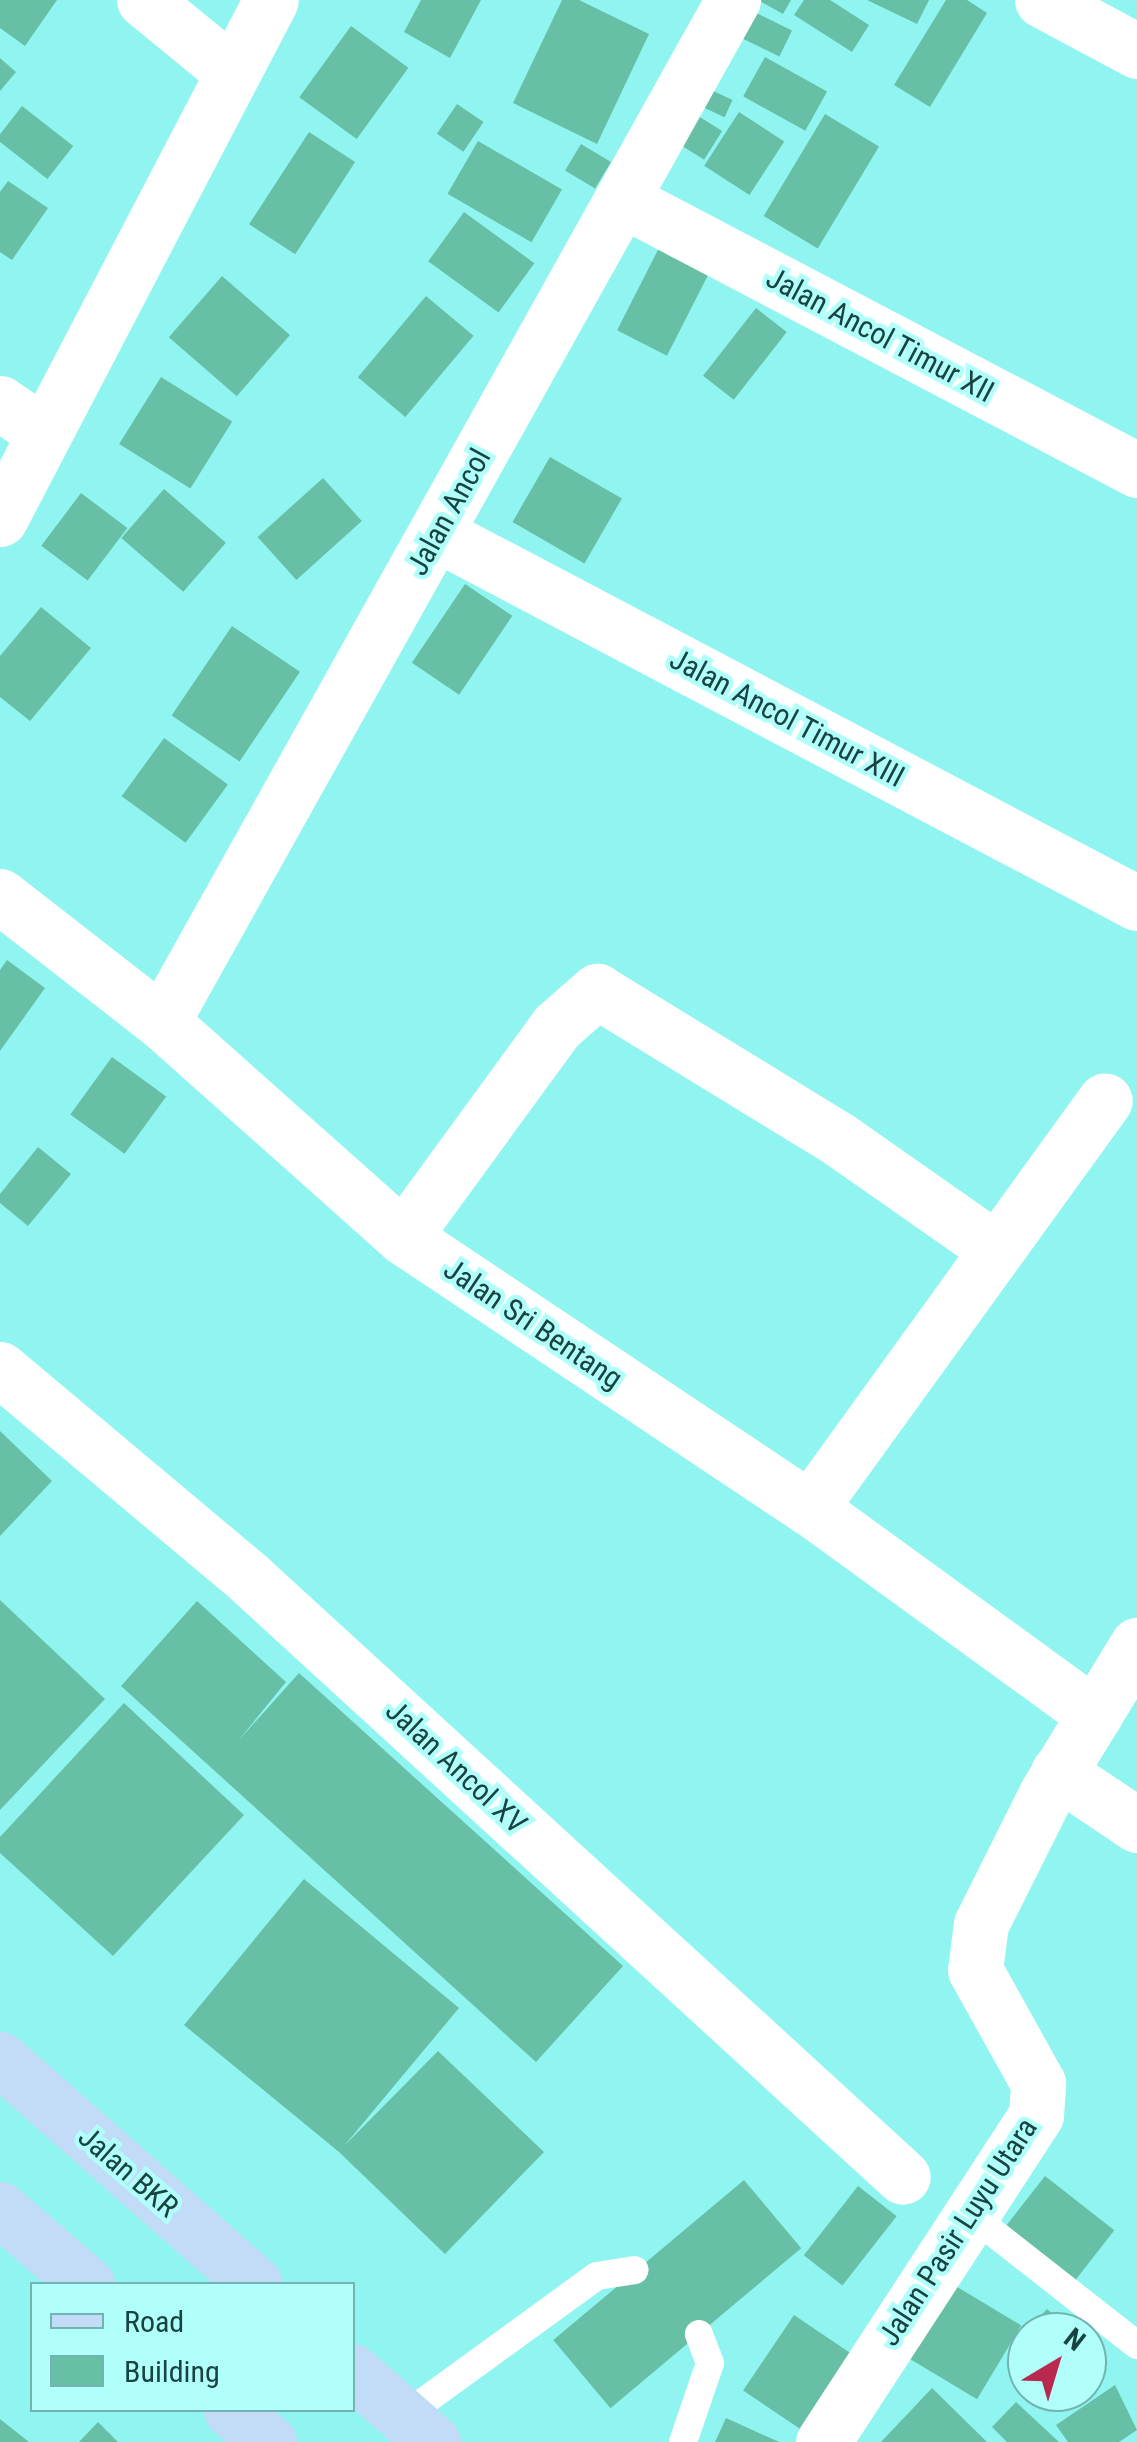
<!DOCTYPE html>
<html>
<head>
<meta charset="utf-8">
<style>
	body { margin:0 }
	#map { position:relative; width:1137px; height:2442px; overflow:hidden; background:#90f5f0; font-family:"Roboto Condensed",sans-serif }
	div>[style] { position:absolute }
	.building>* { inset:0; background:#67c0a5; transform-origin:0 0 }
	.service>* { height:28px; margin:-14px; padding:0 14px; transform-origin:14px; border-radius:14px; background:#fff }
	.minor>* { height:55px; margin:-27.5px; padding:0 27.5px; transform-origin:27.5px; border-radius:27.5px; background:#fff }
	.primary>* { height:55px; margin:-27.5px; padding:0 27.5px; transform-origin:27.5px; border-radius:27.5px; background:#c2dcf8 }
	span { translate:-50% -50%; white-space:nowrap; text-align:center; line-height:1.15; -webkit-text-stroke:9px #b0fffa; paint-order:stroke }
	.street-label { font-size:30px; color:#184341 }
	.legend { position:absolute; left:30px; top:2282px; width:325px; height:130px; box-sizing:border-box; background:#b0fffa; border:2px solid #73b4b0; margin:0; padding:12px 18px; list-style:none; font-size:30px; color:#184341 }
	.legend li { display:flex; align-items:center; gap:20px; height:50px }
	.legend b { width:50px; border:2px solid #73b4b0 }
	.north { position:absolute; left:1007px; top:2312px; width:100px; height:100px; box-sizing:border-box; background:#b0fffa; border:2px solid #73b4b0; border-radius:50%; rotate:38deg; font-size:28px; font-weight:700; line-height:40px; text-align:center; color:#184341 }
	.north::after { content:''; display:block; margin:auto; width:35px; height:45px; background:#b9284f; clip-path:polygon(50% 0,100% 100%,50% 72%,0 100%) }
</style>
</head>
<body>
<div id="map">
	<div class="building">
		<div style="clip-path:polygon(0 0,57px 0,25px 46px,0 28px)"></div>
		<div style="clip-path:polygon(421px 0,481px 0,450px 58px,404px 32px)"></div>
		<div style="clip-path:polygon(562px 0,579px 0,649px 34px,597px 144px,513px 103px)"></div>
		<div style="clip-path:polygon(758px 0,791px 0,783px 14px)"></div>
		<div style="clip-path:polygon(804px 0,830px 0,869px 25px,852px 52px,794px 15px)"></div>
		<div style="clip-path:polygon(867px 0,929px 0,917px 24px)"></div>
		<div style="clip-path:polygon(946px 0,967px 0,987px 13px,930px 107px,894px 85px)"></div>
		<div style="left:748px;top:9px;width:49px;height:29px;rotate:26deg"></div>
		<div style="left:351px;top:26px;width:71px;height:88px;rotate:36deg"></div>
		<div style="left:765px;top:57px;width:71px;height:45px;rotate:29deg"></div>
		<div style="clip-path:polygon(0 58px,16px 72px,0 91px)"></div>
		<div style="left:709px;top:89px;width:26px;height:19px;rotate:25deg"></div>
		<div style="left:457px;top:104px;width:32px;height:36px;rotate:34deg"></div>
		<div style="left:22px;top:106px;width:65px;height:42px;rotate:38deg"></div>
		<div style="left:739px;top:112px;width:54px;height:64px;rotate:33deg"></div>
		<div style="left:695px;top:114px;width:32px;height:34px;rotate:32deg"></div>
		<div style="left:825px;top:114px;width:63px;height:119px;rotate:31deg"></div>
		<div style="left:309px;top:132px;width:55px;height:110px;rotate:33deg"></div>
		<div style="left:478px;top:141px;width:97px;height:61px;rotate:30deg"></div>
		<div style="left:581px;top:144px;width:35px;height:31px;rotate:31deg"></div>
		<div style="clip-path:polygon(8px 181px,48px 208px,12px 260px,0 252px,0 192px)"></div>
		<div style="left:464px;top:212px;width:87px;height:61px;rotate:36deg"></div>
		<div style="left:662px;top:242px;width:56px;height:99px;rotate:27deg"></div>
		<div style="left:222px;top:276px;width:90px;height:81px;rotate:41deg"></div>
		<div style="left:426px;top:296px;width:62px;height:106px;rotate:40deg"></div>
		<div style="left:756px;top:308px;width:39px;height:86px;rotate:38deg"></div>
		<div style="left:161px;top:377px;width:84px;height:79px;rotate:32deg"></div>
		<div style="left:550px;top:457px;width:83px;height:75px;rotate:30deg"></div>
		<div style="left:323px;top:478px;width:58px;height:88px;rotate:48deg"></div>
		<div style="left:164px;top:489px;width:82px;height:65px;rotate:41deg"></div>
		<div style="left:81px;top:493px;width:58px;height:66px;rotate:37deg"></div>
		<div style="left:465px;top:584px;width:57px;height:95px;rotate:34deg"></div>
		<div style="clip-path:polygon(41px 607px,91px 648px,30px 721px,0 697px,0 656px)"></div>
		<div style="left:232px;top:626px;width:82px;height:108px;rotate:34deg"></div>
		<div style="left:164px;top:738px;width:79px;height:72px;rotate:36deg"></div>
		<div style="clip-path:polygon(7px 960px,45px 988px,0 1051px,0 970px)"></div>
		<div style="left:112px;top:1057px;width:67px;height:71px;rotate:36deg"></div>
		<div style="clip-path:polygon(38px 1147px,71px 1174px,28px 1226px,0 1203px,0 1194px)"></div>
		<div style="clip-path:polygon(0 1431px,52px 1481px,0 1536px)"></div>
		<div style="clip-path:polygon(0 1600px,105px 1699px,0 1810px)"></div>
		<div style="clip-path:polygon(197px 1601px,286px 1682px,238px 1741px,299px 1673px,623px 1966px,536px 2062px,121px 1686px)"></div>
		<div style="clip-path:polygon(124px 1703px,244px 1815px,113px 1956px,0 1853px,0 1837px)"></div>
		<div style="clip-path:polygon(304px 1879px,459px 2008px,344px 2146px,438px 2051px,544px 2152px,445px 2254px,339px 2152px,184px 2025px)"></div>
		<div style="left:1045px;top:2176px;width:88px;height:65px;rotate:38deg"></div>
		<div style="left:744px;top:2180px;width:89px;height:249px;rotate:50deg"></div>
		<div style="left:858px;top:2186px;width:49px;height:88px;rotate:38deg"></div>
		<div style="left:939px;top:2276px;width:96px;height:86px;rotate:31deg"></div>
		<div style="clip-path:polygon(1047px 2309px,1073px 2332px,1027px 2332px,1027px 2354px,1015px 2343px)"></div>
		<div style="left:794px;top:2315px;width:72px;height:91px;rotate:34deg"></div>
		<div style="clip-path:polygon(1115px 2385px,1137px 2430px,1119px 2442px,1068px 2442px,1056px 2425px)"></div>
		<div style="clip-path:polygon(932px 2388px,987px 2442px,881px 2442px)"></div>
		<div style="clip-path:polygon(1016px 2402px,1059px 2442px,1007px 2442px,992px 2427px)"></div>
		<div style="clip-path:polygon(726px 2418px,779px 2442px,715px 2442px)"></div>
		<div style="clip-path:polygon(0 2419px,29px 2442px,0 2442px)"></div>
		<div style="clip-path:polygon(98px 2422px,118px 2442px,79px 2442px)"></div>
	</div>
	<div class="service">
		<div style="left:971px;top:2215px;width:211px;rotate:38.1deg"></div>
		<div style="left:404px;top:2416px;width:238px;rotate:-36deg"></div>
		<div style="left:597px;top:2276px;width:38px;rotate:-9deg"></div>
		<div style="left:683px;top:2442px;width:83px;rotate:-71.1deg"></div>
		<div style="left:710px;top:2363px;width:31px;rotate:-111deg"></div>
	</div>
	<div class="minor">
		<div style="left:144px;top:0;width:114px;rotate:39.3deg"></div>
		<div style="left:1042px;top:0;width:108px;rotate:28.2deg"></div>
		<div style="left:623px;top:200px;width:581px;rotate:27.71deg"></div>
		<div style="left:0;top:403px;width:53px;rotate:34.3deg"></div>
		<div style="left:0;top:519px;width:585px;rotate:-62.43deg"></div>
		<div style="left:437px;top:534px;width:791px;rotate:27.8deg"></div>
		<div style="left:0;top:896px;width:205px;rotate:37.9deg"></div>
		<div style="left:162px;top:1022px;width:323px;rotate:41.7deg"></div>
		<div style="left:403px;top:1237px;width:489px;rotate:33.7deg"></div>
		<div style="left:810px;top:1508px;width:352px;rotate:36deg"></div>
		<div style="left:162px;top:1022px;width:1171px;rotate:-60.81deg"></div>
		<div style="left:403px;top:1237px;width:260px;rotate:-53.9deg"></div>
		<div style="left:556px;top:1027px;width:55px;rotate:-41.3deg"></div>
		<div style="left:597px;top:991px;width:285px;rotate:31.5deg"></div>
		<div style="left:840px;top:1140px;width:187px;rotate:35deg"></div>
		<div style="left:0;top:1369px;width:326px;rotate:40deg"></div>
		<div style="left:250px;top:1579px;width:885px;rotate:42.48deg"></div>
		<div style="left:810px;top:1508px;width:503px;rotate:-54.13deg"></div>
		<div style="left:1058px;top:1772px;width:95px;rotate:33.9deg"></div>
		<div style="left:823px;top:2442px;width:390px;rotate:-56.9deg"></div>
		<div style="left:1036px;top:2115px;width:32px;rotate:-86deg"></div>
		<div style="left:1038px;top:2083px;width:129px;rotate:-119.1deg"></div>
		<div style="left:975px;top:1970px;width:46px;rotate:-82.6deg"></div>
		<div style="left:981px;top:1924px;width:145px;rotate:-63.4deg"></div>
		<div style="left:1046px;top:1794px;width:175px;rotate:-58.6deg"></div>
	</div>
	<div class="primary">
		<div style="left:0;top:2059px;width:340px;rotate:41.4deg"></div>
		<div style="left:0;top:2209px;width:115px;rotate:40.8deg"></div>
		<div style="left:352px;top:2371px;width:108px;rotate:41.2deg"></div>
		<div style="left:231px;top:2410px;width:50px;rotate:40.1deg"></div>
	</div>
	<div class="street-label">
		<span style="left:880px;top:335px;rotate:28deg">Jalan Ancol Timur XII</span>
		<span style="left:449px;top:512px;rotate:-61deg">Jalan Ancol</span>
		<span style="left:787px;top:718px;rotate:28deg">Jalan Ancol Timur XIII</span>
		<span style="left:533px;top:1324px;rotate:34deg">Jalan Sri Bentang</span>
		<span style="left:456px;top:1767px;rotate:43deg">Jalan Ancol XV</span>
		<span style="left:128px;top:2172px;rotate:41deg">Jalan BKR</span>
		<span style="left:958px;top:2232px;rotate:-57deg">Jalan Pasir Luyu Utara</span>
	</div>
	<ul class="legend">
	<li><b style="height:12px;background:#c2dcf8"></b>Road</li>
	<li><b style="height:28px;background:#67c0a5"></b>Building</li>
	</ul>
	<div class="north">N</div>
</div>
</body>
</html>
